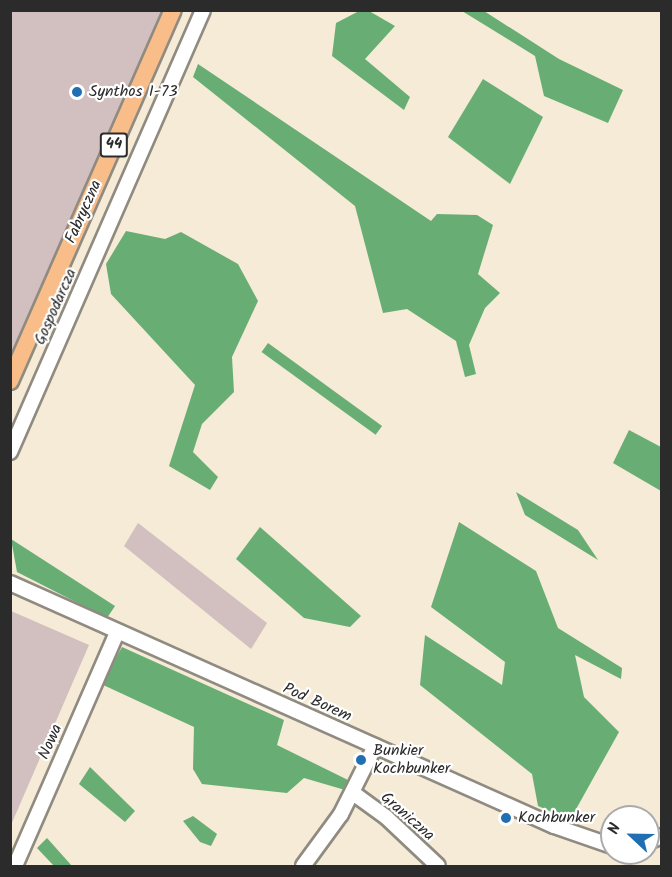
<!DOCTYPE html>
<html>
<head>
<meta charset="utf-8">
<style>
	body { margin:0 }
	#map { position:relative; width:672px; height:877px; overflow:hidden; background:#f5ebd6; font-family:Kalam,sans-serif }
	div>[style] { position:absolute }
	.industrial>* { inset:0; background:#d2bfc0 }
	.forest>* { inset:0; background:#68ae74; transform-origin:0 0 }
	.roads { filter:drop-shadow(2px 0 #908b80) drop-shadow(-2px 0 #908b80) drop-shadow(0 2px #908b80) drop-shadow(0 -2px #908b80) }
	.minor>* { height:14px; margin:-7px; padding:0 7px; transform-origin:7px; border-radius:7px; background:#fff }
	.major>* { height:16px; margin:-8px; padding:0 8px; transform-origin:8px; border-radius:8px; background:#f8bd89 }
	.dots>* { width:16px; height:16px; translate:-50% -50%; box-sizing:border-box; border:3px solid #fff; border-radius:50% }
	span { translate:-50% -50%; white-space:nowrap; text-align:center; line-height:1.15; -webkit-text-stroke:4.5px #fff; paint-order:stroke }
	.shield-label span { padding:2px 4px; background:#fff; border:2px solid; border-radius:4px; -webkit-text-stroke-width:0 }
	.shield-label { font-size:15px; color:#2b2b2b; font-weight:700 }
	.poi-label { font-size:16px; color:#2b2b2b }
	.left { translate:0 -50%; text-align:left }
	.street-label { font-size:16px; color:#2b2b2b }
	.frame { position:absolute; inset:0; border:12px solid #2b2b2b; pointer-events:none }
	.north { position:absolute; left:600px; top:805px; width:60px; height:60px; box-sizing:border-box; background:#fff; border:2px solid #aaa; border-radius:50%; rotate:292deg; font-size:16px; font-weight:700; line-height:24px; text-align:center; color:#2b2b2b }
	.north::after { content:''; display:block; margin:auto; width:21px; height:27px; background:#1f6fb2; clip-path:polygon(50% 0,100% 100%,50% 72%,0 100%) }
</style>
</head>
<body>
<div id="map">
	<div class="industrial">
		<div style="clip-path:polygon(11px 10px,162px 11px,11px 355px,10px 11px)"></div>
		<div style="clip-path:polygon(138px 523px,267px 623px,251px 649px,124px 546px)"></div>
		<div style="clip-path:polygon(11px 611px,89px 645px,11px 825px)"></div>
	</div>
	<div class="forest">
		<div style="clip-path:polygon(361px 10px,369px 11px,395px 26px,365px 59px,410px 97px,404px 110px,332px 56px,336px 23px)"></div>
		<div style="clip-path:polygon(462px 11px,484px 11px,559px 59px,623px 90px,608px 123px,544px 96px,535px 56px)"></div>
		<div style="clip-path:polygon(198px 64px,431px 221px,437px 214px,477px 215px,493px 225px,478px 274px,500px 293px,485px 308px,469px 345px,476px 374px,465px 377px,456px 341px,407px 309px,383px 313px,355px 206px,193px 77px)"></div>
		<div style="clip-path:polygon(483px 79px,543px 117px,510px 184px,448px 137px)"></div>
		<div style="clip-path:polygon(126px 231px,165px 239px,181px 232px,238px 264px,258px 301px,232px 357px,234px 392px,202px 424px,193px 452px,218px 477px,210px 490px,169px 466px,195px 385px,111px 294px,106px 264px)"></div>
		<div style="left:268px;top:343px;width:141px;height:11px;rotate:36deg"></div>
		<div style="clip-path:polygon(629px 430px,661px 447px,661px 491px,613px 463px)"></div>
		<div style="clip-path:polygon(516px 492px,578px 530px,598px 560px,525px 515px)"></div>
		<div style="clip-path:polygon(459px 522px,536px 571px,558px 628px,622px 668px,621px 679px,575px 655px,584px 697px,619px 732px,570px 820px,538px 806px,532px 774px,420px 685px,425px 635px,502px 685px,505px 662px,431px 607px)"></div>
		<div style="clip-path:polygon(260px 527px,361px 616px,350px 627px,304px 618px,236px 559px)"></div>
		<div style="clip-path:polygon(11px 539px,115px 606px,107px 618px,17px 572px)"></div>
		<div style="clip-path:polygon(122px 647px,284px 720px,277px 745px,348px 780px,345px 790px,304px 778px,287px 793px,202px 784px,193px 769px,194px 727px,101px 684px)"></div>
		<div style="clip-path:polygon(90px 767px,135px 811px,125px 822px,79px 784px)"></div>
		<div style="clip-path:polygon(193px 816px,217px 834px,211px 846px,200px 842px,183px 821px)"></div>
		<div style="clip-path:polygon(47px 838px,72px 866px,54px 866px,37px 848px)"></div>
	</div>
	<div class="roads">
		<div class="minor">
			<div style="left:10px;top:452px;width:482px;rotate:-66.4deg"></div>
			<div style="left:10px;top:583px;width:596px;rotate:24.07deg"></div>
			<div style="left:554px;top:826px;width:61px;rotate:19deg"></div>
			<div style="left:353px;top:793px;width:41px;rotate:36deg"></div>
			<div style="left:386px;top:817px;width:71px;rotate:43.3deg"></div>
			<div style="left:648px;top:842px;width:15px;rotate:-23deg"></div>
			<div style="left:15px;top:866px;width:255px;rotate:-66.4deg"></div>
			<div style="left:303px;top:866px;width:64px;rotate:-53.8deg"></div>
			<div style="left:341px;top:814px;width:76px;rotate:-63.4deg"></div>
		</div>
		<div class="major">
			<div style="left:10px;top:381px;width:405px;rotate:-66.3deg"></div>
		</div>
	</div>
	<div class="dots">
		<div style="left:77px;top:92px;background:#1f6fb2"></div>
		<div style="left:361px;top:760px;background:#1f6fb2"></div>
		<div style="left:506px;top:818px;background:#1f6fb2"></div>
	</div>
	<div class="shield-label">
		<span style="left:114px;top:145px">44</span>
	</div>
	<div class="poi-label">
		<span class="left" style="left:89px;top:92px">Synthos I-73</span>
		<span class="left" style="left:373px;top:760px">Bunkier<br>Kochbunker</span>
		<span class="left" style="left:518px;top:818px">Kochbunker</span>
	</div>
	<div class="street-label">
		<span style="left:84px;top:212px;rotate:-66deg">Fabryczna</span>
		<span style="left:56px;top:307px;rotate:-66deg">Gospodarcza</span>
		<span style="left:317px;top:703px;rotate:24deg">Pod Borem</span>
		<span style="left:51px;top:742px;rotate:-66deg">Nowa</span>
		<span style="left:407px;top:817px;rotate:41deg">Graniczna</span>
	</div>
	<div class="frame"></div>
	<div class="north">N</div>
</div>
</body>
</html>
